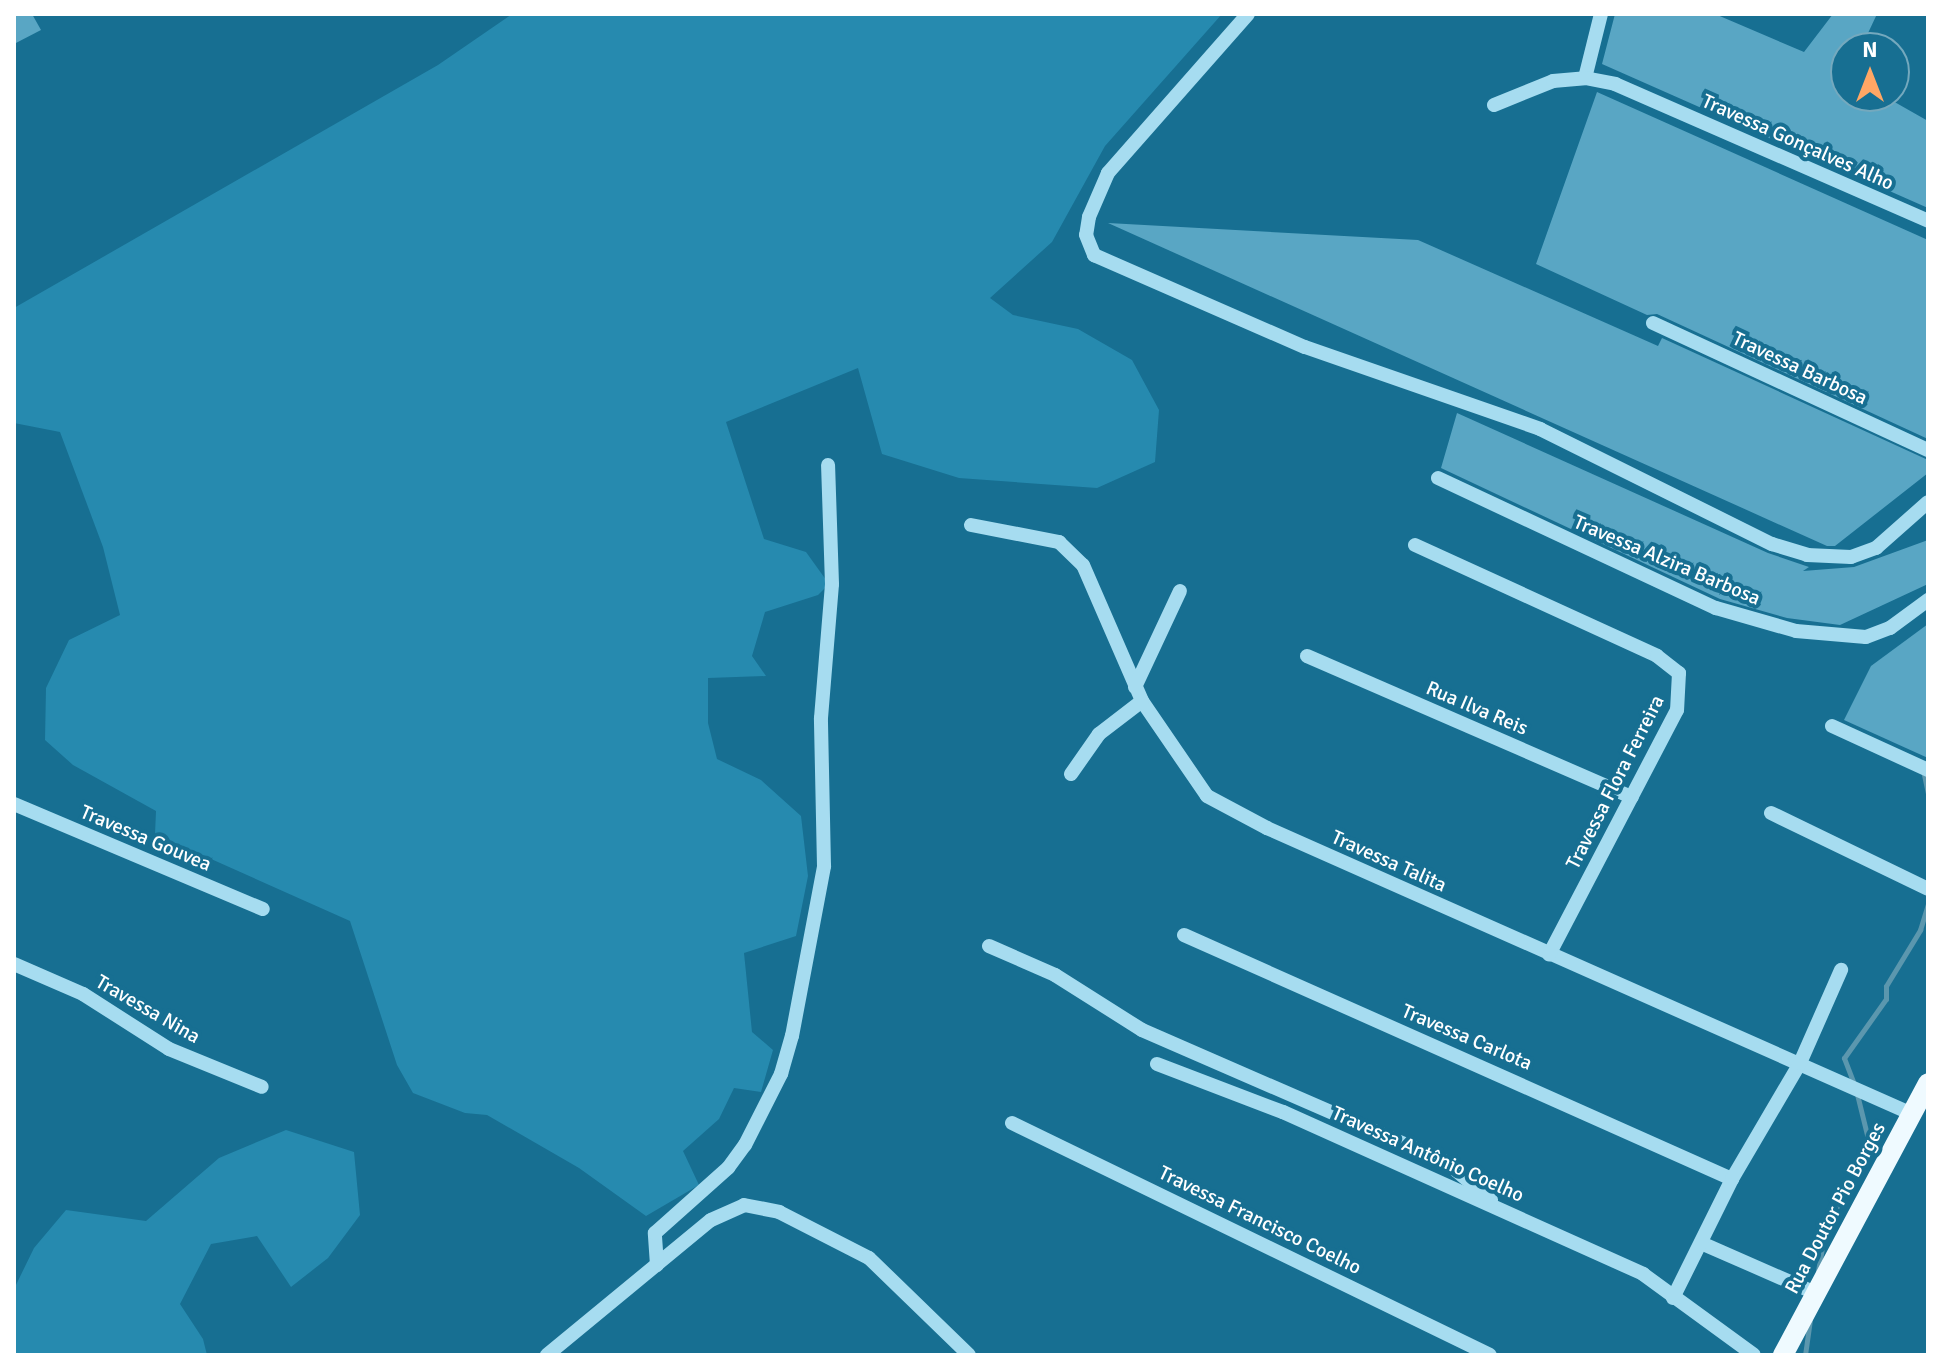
<!DOCTYPE html>
<html>
<head>
<meta charset="utf-8">
<style>
	body { margin:0 }
	#map { position:relative; width:1942px; height:1369px; overflow:hidden; background:#176f92; font-family:Signika,sans-serif }
	div>[style] { position:absolute }
	.green>* { inset:0; background:#268aaf }
	.stream>* { height:5px; margin:-2.5px; padding:0 2.5px; transform-origin:2.5px; border-radius:2.5px; background:#5b97ae }
	.building>* { inset:0; background:#59a6c4 }
	.minor>* { height:14px; margin:-7px; padding:0 7px; transform-origin:7px; border-radius:7px; background:#a6dcf0 }
	.major>* { height:20px; margin:-10px; padding:0 10px; transform-origin:10px; border-radius:10px; background:#effaff }
	span { translate:-50% -50%; white-space:nowrap; text-align:center; line-height:1.15; -webkit-text-stroke:8px #176f92; paint-order:stroke }
	.street-label { font-size:20px; color:#fff }
	.frame { position:absolute; inset:0; border:16px solid #fff; pointer-events:none }
	.north { position:absolute; left:1830px; top:32px; width:80px; height:80px; box-sizing:border-box; background:#176f92; border:2px solid #74a9be; border-radius:50%; rotate:0deg; font-size:22px; font-weight:700; line-height:32px; text-align:center; color:#fff }
	.north::after { content:''; display:block; margin:auto; width:28px; height:36px; background:#ffa765; clip-path:polygon(50% 0,100% 100%,50% 72%,0 100%) }
</style>
</head>
<body>
<div id="map">
	<div class="green">
		<div style="clip-path:polygon(512px 14px,1222px 14px,1105px 146px,1052px 242px,990px 298px,1013px 315px,1078px 329px,1132px 360px,1159px 410px,1155px 462px,1097px 488px,959px 478px,882px 454px,858px 368px,726px 422px,764px 539px,806px 552px,829px 584px,818px 595px,765px 612px,752px 656px,766px 676px,708px 678px,708px 723px,717px 759px,761px 780px,801px 816px,808px 876px,796px 936px,744px 953px,752px 1032px,773px 1050px,761px 1092px,734px 1088px,719px 1119px,683px 1151px,699px 1185px,646px 1216px,579px 1168px,487px 1115px,465px 1113px,413px 1093px,397px 1065px,350px 921px,155px 834px,156px 811px,73px 765px,45px 740px,46px 688px,69px 640px,120px 615px,103px 547px,60px 432px,14px 423px,14px 308px,438px 65px)"></div>
		<div style="clip-path:polygon(286px 1130px,354px 1152px,360px 1215px,328px 1258px,291px 1287px,257px 1236px,211px 1244px,180px 1304px,203px 1339px,207px 1355px,14px 1355px,14px 1289px,34px 1248px,66px 1210px,146px 1221px,219px 1158px)"></div>
	</div>
	<div class="stream">
		<div style="left:1928px;top:761px;width:10px;rotate:119deg"></div>
		<div style="left:1923px;top:770px;width:24px;rotate:78deg"></div>
		<div style="left:1854px;top:1084px;width:28px;rotate:-111deg"></div>
		<div style="left:1844px;top:1058px;width:72px;rotate:-54.6deg"></div>
		<div style="left:1886px;top:999px;width:13px;rotate:-90deg"></div>
		<div style="left:1886px;top:986px;width:66px;rotate:-58.7deg"></div>
		<div style="left:1920px;top:930px;width:27px;rotate:-73deg"></div>
		<div style="left:1818px;top:1271px;width:42px;rotate:-80.3deg"></div>
		<div style="left:1825px;top:1230px;width:97px;rotate:-63.2deg"></div>
		<div style="left:1869px;top:1143px;width:50px;rotate:-103.8deg"></div>
		<div style="left:1805px;top:1355px;width:35px;rotate:-82deg"></div>
	</div>
	<div class="building">
		<div style="clip-path:polygon(14px 14px,32px 14px,41px 30px,14px 44px)"></div>
		<div style="clip-path:polygon(1615px 14px,1715px 14px,1804px 52px,1833px 14px,1877px 14px,1861px 48px,1846px 48px,1846px 96px,1884px 96px,1928px 121px,1928px 208px,1602px 64px)"></div>
		<div style="clip-path:polygon(1597px 92px,1928px 240px,1928px 439px,1657px 314px,1647px 315px,1536px 264px)"></div>
		<div style="clip-path:polygon(1108px 223px,1418px 240px,1658px 346px,1662px 338px,1928px 460px,1928px 473px,1835px 546px,1827px 546px)"></div>
		<div style="clip-path:polygon(1457px 413px,1768px 553px,1809px 567px,1803px 571px,1854px 567px,1928px 540px,1928px 584px,1840px 625px,1787px 618px,1720px 599px,1441px 468px)"></div>
		<div style="clip-path:polygon(1928px 624px,1928px 758px,1844px 720px,1871px 666px)"></div>
	</div>
	<div class="minor">
		<div style="left:1248px;top:14px;width:212px;rotate:131.4deg"></div>
		<div style="left:1108px;top:173px;width:48px;rotate:113.4deg"></div>
		<div style="left:1089px;top:217px;width:18px;rotate:99deg"></div>
		<div style="left:1086px;top:235px;width:22px;rotate:68deg"></div>
		<div style="left:1094px;top:255px;width:230px;rotate:23.6deg"></div>
		<div style="left:1305px;top:347px;width:249px;rotate:19.2deg"></div>
		<div style="left:1540px;top:429px;width:259px;rotate:26.4deg"></div>
		<div style="left:1772px;top:544px;width:37px;rotate:17deg"></div>
		<div style="left:1807px;top:555px;width:44px;rotate:2.6deg"></div>
		<div style="left:1851px;top:557px;width:27px;rotate:-20deg"></div>
		<div style="left:1876px;top:548px;width:69px;rotate:-41.5deg"></div>
		<div style="left:1585px;top:78px;width:66px;rotate:-76deg"></div>
		<div style="left:1494px;top:105px;width:64px;rotate:-22.1deg"></div>
		<div style="left:1553px;top:81px;width:32px;rotate:-5deg"></div>
		<div style="left:1585px;top:78px;width:31px;rotate:11deg"></div>
		<div style="left:1615px;top:84px;width:342px;rotate:23.6deg"></div>
		<div style="left:1653px;top:323px;width:303px;rotate:24.8deg"></div>
		<div style="left:1438px;top:478px;width:307px;rotate:25.1deg"></div>
		<div style="left:1716px;top:608px;width:83px;rotate:16deg"></div>
		<div style="left:1796px;top:631px;width:70px;rotate:4.9deg"></div>
		<div style="left:1866px;top:637px;width:26px;rotate:-21deg"></div>
		<div style="left:1890px;top:628px;width:47px;rotate:-36.4deg"></div>
		<div style="left:971px;top:525px;width:90px;rotate:10.9deg"></div>
		<div style="left:1059px;top:542px;width:33px;rotate:44deg"></div>
		<div style="left:1083px;top:565px;width:148px;rotate:66.5deg"></div>
		<div style="left:1142px;top:701px;width:115px;rotate:55.6deg"></div>
		<div style="left:1207px;top:796px;width:68px;rotate:28.1deg"></div>
		<div style="left:1267px;top:828px;width:706px;rotate:23.91deg"></div>
		<div style="left:1415px;top:545px;width:266px;rotate:24.6deg"></div>
		<div style="left:1657px;top:656px;width:28px;rotate:38deg"></div>
		<div style="left:1679px;top:673px;width:37px;rotate:93deg"></div>
		<div style="left:1677px;top:710px;width:276px;rotate:117.6deg"></div>
		<div style="left:1307px;top:656px;width:354px;rotate:23.5deg"></div>
		<div style="left:1135px;top:687px;width:106px;rotate:-64.9deg"></div>
		<div style="left:1832px;top:726px;width:106px;rotate:24.6deg"></div>
		<div style="left:1071px;top:774px;width:49px;rotate:-55deg"></div>
		<div style="left:1099px;top:734px;width:54px;rotate:-37.5deg"></div>
		<div style="left:14px;top:804px;width:270px;rotate:22.9deg"></div>
		<div style="left:1771px;top:813px;width:174px;rotate:25.8deg"></div>
		<div style="left:1184px;top:935px;width:600px;rotate:24deg"></div>
		<div style="left:989px;top:946px;width:72px;rotate:23.7deg"></div>
		<div style="left:1055px;top:975px;width:103px;rotate:32.3deg"></div>
		<div style="left:1142px;top:1030px;width:331px;rotate:23.5deg"></div>
		<div style="left:1446px;top:1162px;width:59px;rotate:40.2deg"></div>
		<div style="left:14px;top:964px;width:75px;rotate:23.5deg"></div>
		<div style="left:83px;top:994px;width:102px;rotate:32.6deg"></div>
		<div style="left:169px;top:1049px;width:100px;rotate:22.2deg"></div>
		<div style="left:1157px;top:1064px;width:135px;rotate:20.9deg"></div>
		<div style="left:1283px;top:1112px;width:395px;rotate:24.2deg"></div>
		<div style="left:1643px;top:1274px;width:137px;rotate:36.1deg"></div>
		<div style="left:1012px;top:1123px;width:531px;rotate:25.89deg"></div>
		<div style="left:1701px;top:1243px;width:128px;rotate:23.6deg"></div>
		<div style="left:657px;top:1265px;width:32px;rotate:-94deg"></div>
		<div style="left:655px;top:1233px;width:98px;rotate:-41.7deg"></div>
		<div style="left:728px;top:1168px;width:29px;rotate:-54deg"></div>
		<div style="left:745px;top:1145px;width:80px;rotate:-63.1deg"></div>
		<div style="left:781px;top:1074px;width:40px;rotate:-74deg"></div>
		<div style="left:792px;top:1036px;width:173px;rotate:-79.3deg"></div>
		<div style="left:824px;top:866px;width:148px;rotate:-91.2deg"></div>
		<div style="left:821px;top:718px;width:134px;rotate:-85.3deg"></div>
		<div style="left:832px;top:584px;width:119px;rotate:-91.9deg"></div>
		<div style="left:1673px;top:1298px;width:133px;rotate:-63.6deg"></div>
		<div style="left:1732px;top:1179px;width:134px;rotate:-59.6deg"></div>
		<div style="left:1800px;top:1063px;width:102px;rotate:-66.2deg"></div>
		<div style="left:547px;top:1355px;width:212px;rotate:-39.5deg"></div>
		<div style="left:711px;top:1220px;width:36px;rotate:-24deg"></div>
		<div style="left:744px;top:1205px;width:36px;rotate:11deg"></div>
		<div style="left:779px;top:1212px;width:101px;rotate:27.1deg"></div>
		<div style="left:869px;top:1258px;width:139px;rotate:44.1deg"></div>
	</div>
	<div class="major">
		<div style="left:1783px;top:1355px;width:308px;rotate:-61.9deg"></div>
	</div>
	<div class="street-label">
		<span style="left:1798px;top:142px;rotate:24deg">Travessa Gonçalves Alho</span>
		<span style="left:1800px;top:368px;rotate:25deg">Travessa Barbosa</span>
		<span style="left:1667px;top:560px;rotate:23deg">Travessa Alzira Barbosa</span>
		<span style="left:1477px;top:708px;rotate:23deg">Rua Ilva Reis</span>
		<span style="left:1615px;top:782px;rotate:-63deg">Travessa Flora Ferreira</span>
		<span style="left:146px;top:838px;rotate:23deg">Travessa Gouvea</span>
		<span style="left:1389px;top:861px;rotate:24deg">Travessa Talita</span>
		<span style="left:148px;top:1009px;rotate:30deg">Travessa Nina</span>
		<span style="left:1467px;top:1037px;rotate:23deg">Travessa Carlota</span>
		<span style="left:1428px;top:1154px;rotate:24deg">Travessa Antônio Coelho</span>
		<span style="left:1835px;top:1208px;rotate:-62deg">Rua Doutor Pio Borges</span>
		<span style="left:1260px;top:1220px;rotate:26deg">Travessa Francisco Coelho</span>
	</div>
	<div class="frame"></div>
	<div class="north">N</div>
</div>
</body>
</html>
